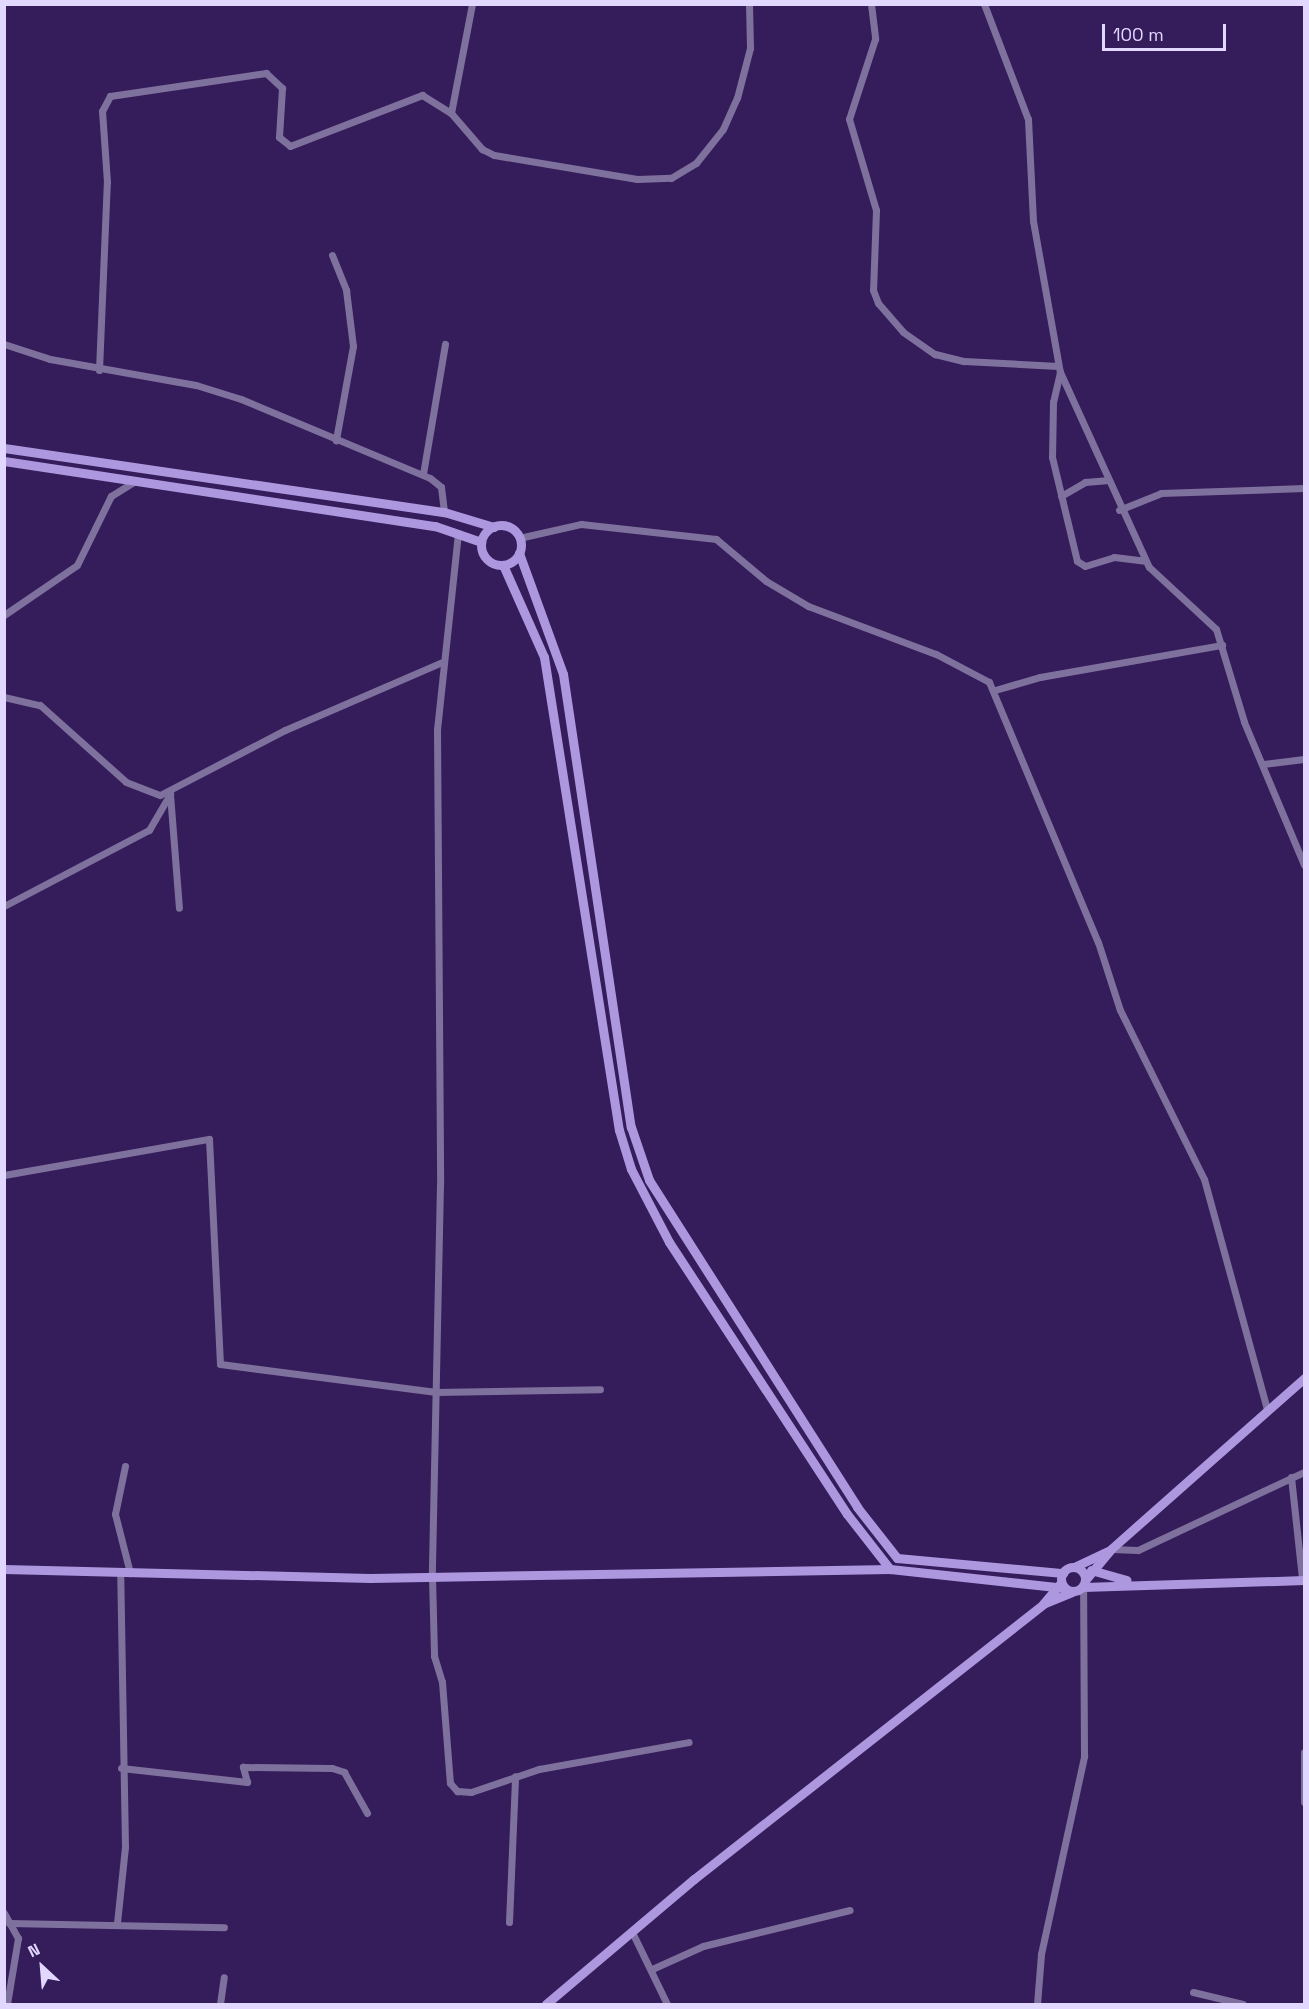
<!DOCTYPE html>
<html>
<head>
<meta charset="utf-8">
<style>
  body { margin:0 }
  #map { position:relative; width:1309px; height:2009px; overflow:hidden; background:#351c5a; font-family:"Space Grotesk",sans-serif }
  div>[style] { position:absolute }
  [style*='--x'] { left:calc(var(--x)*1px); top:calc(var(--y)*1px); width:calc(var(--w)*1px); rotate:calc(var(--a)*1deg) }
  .street>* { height:7px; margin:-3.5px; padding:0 3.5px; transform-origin:3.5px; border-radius:3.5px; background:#7f719d }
  .secondary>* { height:9px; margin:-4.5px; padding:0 4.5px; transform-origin:4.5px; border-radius:4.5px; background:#ad97de }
  .secondary>.ring { margin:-4.5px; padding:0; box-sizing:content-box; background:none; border:9px solid #ad97de; border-radius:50% }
  span { translate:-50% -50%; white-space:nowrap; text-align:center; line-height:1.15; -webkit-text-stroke:6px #351c5a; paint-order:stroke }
  .frame { position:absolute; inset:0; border:6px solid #e2d7fe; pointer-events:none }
  .north { position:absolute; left:12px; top:1937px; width:60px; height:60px; -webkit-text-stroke:4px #351c5a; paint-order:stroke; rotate:334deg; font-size:16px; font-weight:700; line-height:24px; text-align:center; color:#e2d7fe }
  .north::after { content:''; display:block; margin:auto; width:21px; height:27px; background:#e2d7fe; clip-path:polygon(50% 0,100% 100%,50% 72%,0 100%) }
  .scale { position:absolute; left:1102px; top:24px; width:124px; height:27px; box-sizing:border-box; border:3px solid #e2d7fe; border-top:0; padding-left:8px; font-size:18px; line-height:21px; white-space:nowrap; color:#e2d7fe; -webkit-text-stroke:4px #351c5a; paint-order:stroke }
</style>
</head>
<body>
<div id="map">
  <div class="street">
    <div style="--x:871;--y:4;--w:35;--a:83"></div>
    <div style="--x:875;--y:39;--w:84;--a:108"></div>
    <div style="--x:849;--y:119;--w:95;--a:73.5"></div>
    <div style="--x:876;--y:210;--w:80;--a:92.1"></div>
    <div style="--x:873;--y:290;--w:14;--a:69"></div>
    <div style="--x:878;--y:303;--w:38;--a:49"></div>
    <div style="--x:903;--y:332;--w:39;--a:35"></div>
    <div style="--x:935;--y:354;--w:30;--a:14"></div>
    <div style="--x:964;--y:361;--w:94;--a:3"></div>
    <div style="--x:984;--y:4;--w:123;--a:69.1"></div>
    <div style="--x:1028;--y:119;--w:102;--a:87.2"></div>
    <div style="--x:1033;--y:221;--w:153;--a:79.9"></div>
    <div style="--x:1060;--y:372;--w:214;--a:65.5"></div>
    <div style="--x:1149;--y:567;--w:91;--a:42.8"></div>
    <div style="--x:1216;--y:629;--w:97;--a:73.2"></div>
    <div style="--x:1244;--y:722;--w:155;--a:67.2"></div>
    <div style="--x:451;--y:113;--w:111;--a:-79.1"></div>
    <div style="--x:332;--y:255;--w:38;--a:68"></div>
    <div style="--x:346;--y:290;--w:56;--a:82.9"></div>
    <div style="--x:353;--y:346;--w:96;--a:100.3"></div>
    <div style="--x:4;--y:344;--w:48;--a:18.1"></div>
    <div style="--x:50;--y:359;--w:148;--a:10.1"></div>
    <div style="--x:196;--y:385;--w:47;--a:17.3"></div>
    <div style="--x:241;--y:399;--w:205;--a:22.7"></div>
    <div style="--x:430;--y:478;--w:14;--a:39"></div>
    <div style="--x:441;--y:487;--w:25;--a:83"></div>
    <div style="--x:99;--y:370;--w:188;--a:-87.6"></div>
    <div style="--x:107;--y:182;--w:71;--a:-94"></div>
    <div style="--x:102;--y:111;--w:17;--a:-62"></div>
    <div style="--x:110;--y:96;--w:158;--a:-8.4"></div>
    <div style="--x:266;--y:73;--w:22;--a:43"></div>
    <div style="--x:282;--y:88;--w:49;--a:93.5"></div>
    <div style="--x:279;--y:137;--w:14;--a:39"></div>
    <div style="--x:290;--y:146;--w:142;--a:-21.1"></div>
    <div style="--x:422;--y:95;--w:34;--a:32"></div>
    <div style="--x:451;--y:113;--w:48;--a:49.3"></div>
    <div style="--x:482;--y:149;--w:13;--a:27"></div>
    <div style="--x:494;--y:155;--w:145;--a:9.5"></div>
    <div style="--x:637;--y:179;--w:34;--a:-2"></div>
    <div style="--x:671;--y:178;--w:29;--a:-31"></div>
    <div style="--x:696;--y:163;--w:43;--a:-51.5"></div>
    <div style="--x:723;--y:129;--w:34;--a:-66"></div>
    <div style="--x:737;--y:98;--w:52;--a:-75.4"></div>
    <div style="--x:750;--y:48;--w:44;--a:-91.3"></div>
    <div style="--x:1060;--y:372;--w:31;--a:103"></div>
    <div style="--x:1053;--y:402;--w:55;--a:91"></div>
    <div style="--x:1052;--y:457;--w:107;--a:76.5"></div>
    <div style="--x:1077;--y:561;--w:9;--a:32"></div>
    <div style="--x:1085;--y:566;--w:30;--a:-17"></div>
    <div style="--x:1114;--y:557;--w:31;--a:7"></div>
    <div style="--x:423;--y:474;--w:132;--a:-80.4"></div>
    <div style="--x:1061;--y:496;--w:28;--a:-30"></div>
    <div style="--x:1085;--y:482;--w:21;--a:-5"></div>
    <div style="--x:1119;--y:510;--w:45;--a:-22"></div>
    <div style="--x:1161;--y:493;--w:143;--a:-2"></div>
    <div style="--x:458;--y:533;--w:197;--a:96.1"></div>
    <div style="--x:437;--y:729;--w:455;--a:89.6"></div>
    <div style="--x:440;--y:1184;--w:393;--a:91.2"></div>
    <div style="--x:432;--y:1577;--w:79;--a:88.5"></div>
    <div style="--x:434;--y:1656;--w:27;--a:73"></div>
    <div style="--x:442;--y:1682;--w:101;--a:85.5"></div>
    <div style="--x:450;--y:1783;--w:11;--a:49"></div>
    <div style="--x:457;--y:1791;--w:14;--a:4"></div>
    <div style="--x:471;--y:1792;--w:72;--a:-18.7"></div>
    <div style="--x:539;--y:1769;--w:152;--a:-10.2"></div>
    <div style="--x:519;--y:538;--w:64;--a:-12.7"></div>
    <div style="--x:581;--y:524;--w:136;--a:6.3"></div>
    <div style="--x:716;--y:539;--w:65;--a:40"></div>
    <div style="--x:766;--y:581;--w:49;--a:30.8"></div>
    <div style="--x:808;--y:606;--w:137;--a:20.6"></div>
    <div style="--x:936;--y:654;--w:60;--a:27.8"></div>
    <div style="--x:989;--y:682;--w:282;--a:67.3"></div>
    <div style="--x:1098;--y:942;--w:71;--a:72.1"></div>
    <div style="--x:1120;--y:1010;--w:189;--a:63.6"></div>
    <div style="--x:1204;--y:1179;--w:239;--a:74.7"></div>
    <div style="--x:4;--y:615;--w:88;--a:-34.4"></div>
    <div style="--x:77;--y:565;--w:77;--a:-63.8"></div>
    <div style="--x:111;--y:496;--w:28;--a:-32"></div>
    <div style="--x:995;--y:690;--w:47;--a:-16.1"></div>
    <div style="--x:1040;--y:677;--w:185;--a:-10"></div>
    <div style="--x:4;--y:697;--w:37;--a:13"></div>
    <div style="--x:40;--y:705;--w:115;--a:41.8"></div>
    <div style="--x:126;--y:782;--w:36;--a:21"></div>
    <div style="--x:160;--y:795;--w:141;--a:-27.5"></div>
    <div style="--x:285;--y:730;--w:171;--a:-23.4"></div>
    <div style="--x:1263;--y:764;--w:41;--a:-7"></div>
    <div style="--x:4;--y:906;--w:164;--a:-27.7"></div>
    <div style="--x:149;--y:830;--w:42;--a:-59.7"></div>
    <div style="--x:170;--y:794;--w:114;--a:85.5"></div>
    <div style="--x:4;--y:1175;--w:208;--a:-10"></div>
    <div style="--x:209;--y:1139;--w:225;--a:87.2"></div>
    <div style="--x:220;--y:1364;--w:218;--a:7.4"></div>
    <div style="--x:436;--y:1392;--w:164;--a:-1"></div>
    <div style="--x:125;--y:1466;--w:49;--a:101.8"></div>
    <div style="--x:115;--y:1514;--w:61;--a:75.7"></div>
    <div style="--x:1291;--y:1477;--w:103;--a:83.8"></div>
    <div style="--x:1111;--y:1549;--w:27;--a:2"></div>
    <div style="--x:1138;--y:1550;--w:183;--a:-25.2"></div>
    <div style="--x:1304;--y:1752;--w:50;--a:90"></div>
    <div style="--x:121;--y:1768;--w:127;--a:6.3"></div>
    <div style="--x:247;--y:1782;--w:16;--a:-105"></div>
    <div style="--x:243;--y:1767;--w:89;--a:0.6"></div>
    <div style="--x:332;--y:1768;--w:13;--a:18"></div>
    <div style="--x:344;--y:1772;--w:47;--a:60.7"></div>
    <div style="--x:4;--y:1913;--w:29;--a:61"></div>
    <div style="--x:18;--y:1938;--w:67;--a:99.5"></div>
    <div style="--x:509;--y:1922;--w:146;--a:-87.6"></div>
    <div style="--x:9;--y:1923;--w:215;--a:1.1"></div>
    <div style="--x:117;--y:1923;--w:76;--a:-84"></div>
    <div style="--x:125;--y:1847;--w:275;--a:-91"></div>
    <div style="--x:632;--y:1932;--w:80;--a:64.1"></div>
    <div style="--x:652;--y:1969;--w:56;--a:-24.3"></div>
    <div style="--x:703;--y:1946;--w:151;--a:-13.8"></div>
    <div style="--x:1193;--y:1992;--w:51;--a:13.5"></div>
    <div style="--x:220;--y:2004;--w:27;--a:-82"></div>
    <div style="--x:1037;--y:2004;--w:50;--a:-85.4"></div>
    <div style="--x:1041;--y:1954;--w:203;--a:-77.7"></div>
    <div style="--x:1084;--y:1756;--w:169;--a:-90.3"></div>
  </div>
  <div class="secondary">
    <div style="--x:4;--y:448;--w:445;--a:8.3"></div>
    <div style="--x:444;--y:512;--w:52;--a:16.7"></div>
    <div style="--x:4;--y:461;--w:436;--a:8.6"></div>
    <div style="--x:435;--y:526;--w:49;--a:19.2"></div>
    <div class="ring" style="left:481px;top:525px;width:31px;height:31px"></div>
    <div style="--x:519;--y:553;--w:129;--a:70"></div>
    <div style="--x:563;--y:674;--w:458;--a:81.5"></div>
    <div style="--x:631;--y:1127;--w:56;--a:71.2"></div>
    <div style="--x:649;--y:1180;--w:388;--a:57.5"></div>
    <div style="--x:857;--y:1507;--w:65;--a:51.9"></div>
    <div style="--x:897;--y:1558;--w:167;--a:5.2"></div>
    <div style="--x:503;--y:565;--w:101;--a:66"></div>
    <div style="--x:544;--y:657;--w:479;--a:81"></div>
    <div style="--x:619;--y:1130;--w:41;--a:72.9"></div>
    <div style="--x:631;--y:1169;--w:82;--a:62.5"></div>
    <div style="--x:669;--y:1242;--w:325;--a:56.8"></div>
    <div style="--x:847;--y:1514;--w:70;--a:52"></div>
    <div style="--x:890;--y:1569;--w:176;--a:6.2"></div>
    <div class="ring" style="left:1061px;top:1567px;width:15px;height:15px"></div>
    <div style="--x:1074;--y:1567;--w:38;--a:-25"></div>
    <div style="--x:4;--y:1569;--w:366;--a:1.4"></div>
    <div style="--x:370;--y:1578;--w:520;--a:-0.99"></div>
    <div style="--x:1091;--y:1570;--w:37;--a:16"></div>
    <div style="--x:1086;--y:1579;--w:39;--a:-50"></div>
    <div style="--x:1111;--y:1549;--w:258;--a:-41.5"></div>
    <div style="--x:1083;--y:1587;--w:221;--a:-1.8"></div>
    <div style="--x:1045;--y:1603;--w:29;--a:-22"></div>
    <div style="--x:546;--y:2004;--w:194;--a:-40.2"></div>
    <div style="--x:694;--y:1879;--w:444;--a:-38.2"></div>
    <div style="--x:1043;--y:1604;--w:25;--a:-50"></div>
  </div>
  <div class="frame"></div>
  <div class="north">N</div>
  <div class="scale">100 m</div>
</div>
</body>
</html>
